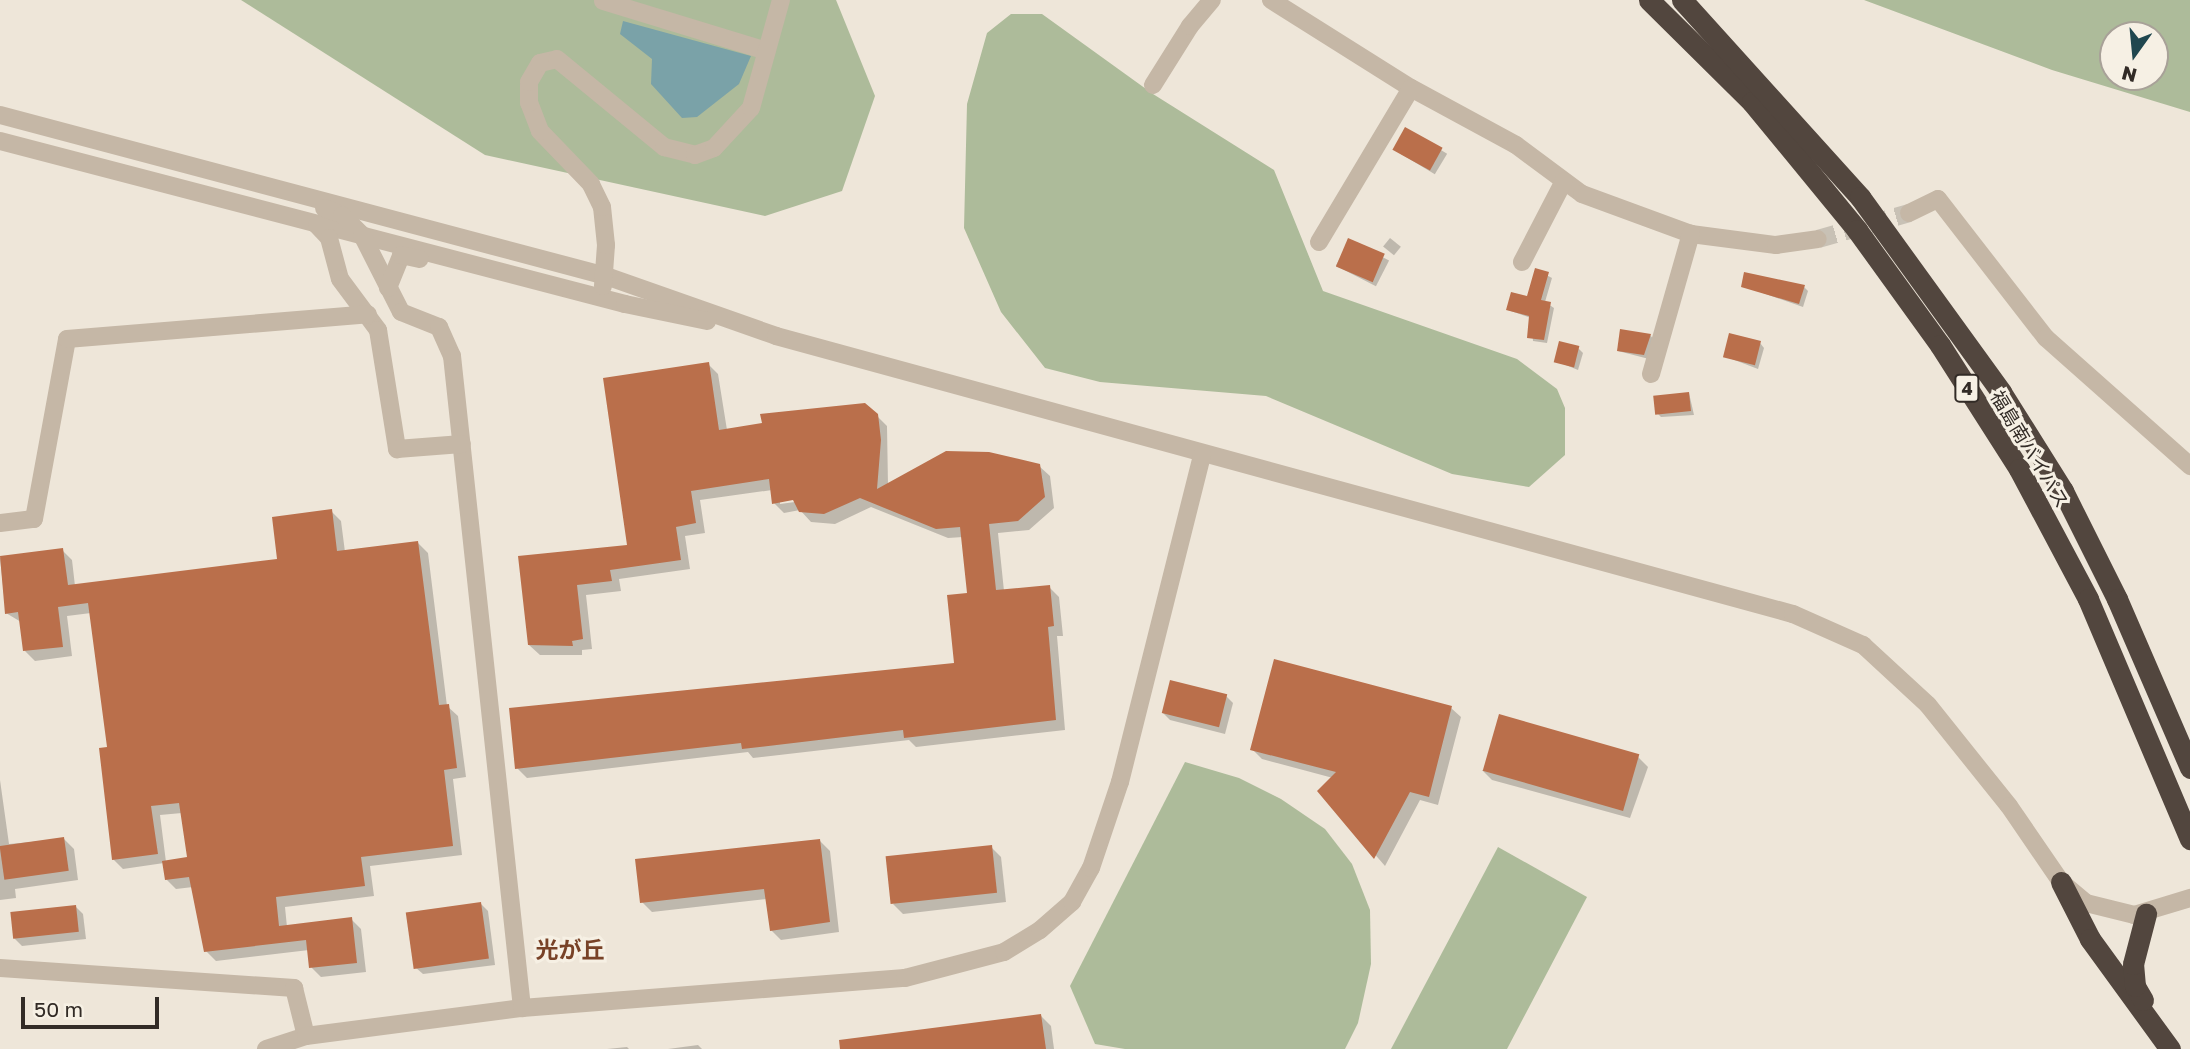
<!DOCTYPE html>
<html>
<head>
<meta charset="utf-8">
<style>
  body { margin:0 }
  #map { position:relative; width:2190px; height:1049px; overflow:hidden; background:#eee6d9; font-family:"Golos Text","Noto Sans JP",sans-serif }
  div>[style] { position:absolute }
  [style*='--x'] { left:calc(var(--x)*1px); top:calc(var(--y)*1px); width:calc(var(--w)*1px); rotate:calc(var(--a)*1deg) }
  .green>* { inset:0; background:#adbb9a }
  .water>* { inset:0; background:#7aa2a8 }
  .shadow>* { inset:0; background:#0003; transform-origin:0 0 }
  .building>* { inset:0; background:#ba6f4b; transform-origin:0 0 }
  .minor-tunnel>* { height:18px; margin-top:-9px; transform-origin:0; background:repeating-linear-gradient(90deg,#c8c1b5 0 18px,transparent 0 27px) }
  .minor>* { height:18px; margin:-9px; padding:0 9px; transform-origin:9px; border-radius:9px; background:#c5b7a6 }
  .highway>* { height:21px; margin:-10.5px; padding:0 10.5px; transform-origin:10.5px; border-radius:10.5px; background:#52463e }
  span { translate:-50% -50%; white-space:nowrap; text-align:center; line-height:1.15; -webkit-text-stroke:6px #f6f0e4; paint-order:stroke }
  .shield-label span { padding:2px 5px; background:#f6f0e4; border:2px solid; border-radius:5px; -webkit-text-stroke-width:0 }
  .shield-label { font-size:18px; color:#322b26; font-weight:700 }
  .street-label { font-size:19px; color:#322b26 }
  .quarter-label { font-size:23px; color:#784227; font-weight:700 }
  .north { position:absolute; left:2099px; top:21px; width:70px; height:70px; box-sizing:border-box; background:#f6f0e4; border:2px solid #a8a198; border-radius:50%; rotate:195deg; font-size:19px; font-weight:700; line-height:28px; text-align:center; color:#322b26 }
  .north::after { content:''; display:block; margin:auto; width:24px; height:32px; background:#20474f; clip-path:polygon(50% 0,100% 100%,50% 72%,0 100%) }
  .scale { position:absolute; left:21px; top:997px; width:138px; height:32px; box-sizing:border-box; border:4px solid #322b26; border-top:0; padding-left:9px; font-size:21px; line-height:24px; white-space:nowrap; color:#322b26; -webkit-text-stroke:5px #f6f0e4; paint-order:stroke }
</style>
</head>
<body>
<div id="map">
  <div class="green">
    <div style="clip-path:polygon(241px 0,836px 0,875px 96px,842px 191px,765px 216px,485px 155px)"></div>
    <div style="clip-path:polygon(evenodd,1864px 0,2190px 0,2190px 112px,2052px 70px,1864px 0,2113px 35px,2155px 35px,2155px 77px,2113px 77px,2113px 35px)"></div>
    <div style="clip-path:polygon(1011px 14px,1042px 14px,1153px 94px,1274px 170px,1323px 291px,1517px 359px,1557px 389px,1565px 408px,1565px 455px,1529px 487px,1452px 474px,1266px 396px,1100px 382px,1045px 368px,1001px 312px,964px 228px,967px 104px,987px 33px)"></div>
    <div style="clip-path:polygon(1185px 762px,1239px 778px,1281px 799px,1325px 829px,1352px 864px,1370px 910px,1371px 964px,1358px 1023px,1345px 1049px,1125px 1049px,1095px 1044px,1070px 986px)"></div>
    <div style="clip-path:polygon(1498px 847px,1587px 897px,1507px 1049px,1391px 1049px)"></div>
  </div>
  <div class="water">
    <div style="clip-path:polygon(623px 21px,751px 56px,739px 84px,697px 117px,682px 118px,651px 84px,652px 59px,620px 34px)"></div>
  </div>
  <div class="shadow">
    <div style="left:1406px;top:129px;width:48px;height:24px;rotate:31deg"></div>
    <div style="left:1390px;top:238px;width:14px;height:11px;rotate:39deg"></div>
    <div style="left:1349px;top:240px;width:45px;height:29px;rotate:27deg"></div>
    <div style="clip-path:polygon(1537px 270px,1552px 278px,1545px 302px,1554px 308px,1547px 343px,1533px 341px,1531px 318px,1508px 310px,1529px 298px)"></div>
    <div style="clip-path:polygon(1743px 286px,1804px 287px,1808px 291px,1803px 307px)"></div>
    <div style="clip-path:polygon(1650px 335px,1654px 340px,1649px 359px,1618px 351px)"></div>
    <div style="clip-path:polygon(1760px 343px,1764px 348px,1758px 369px,1724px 356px)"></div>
    <div style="clip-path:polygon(1578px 348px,1583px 353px,1578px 370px,1556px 361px)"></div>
    <div style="clip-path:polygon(evenodd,708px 364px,718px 374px,727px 430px,877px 416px,887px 426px,888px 485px,1039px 466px,1050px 476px,1054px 508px,1029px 530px,998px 533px,1004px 591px,1049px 587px,1059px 597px,1063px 636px,1057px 636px,1065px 730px,916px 747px,909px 740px,753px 758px,748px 752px,527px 778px,517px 768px,956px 665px,969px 595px,963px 537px,948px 538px,871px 507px,835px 524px,811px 522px,800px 510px,784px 513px,774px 503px,772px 490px,700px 500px,705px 533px,685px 536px,690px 569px,619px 579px,621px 591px,586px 595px,592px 649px,582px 650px,582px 655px,540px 655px,529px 645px,520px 558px,629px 546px,708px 364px,801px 497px,802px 501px,780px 504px,780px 501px,801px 497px)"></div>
    <div style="clip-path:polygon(1689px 393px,1694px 415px,1661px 417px,1656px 412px)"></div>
    <div style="clip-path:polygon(evenodd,331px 511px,341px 521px,345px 552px,418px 543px,428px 553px,447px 706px,458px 716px,466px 777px,453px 779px,462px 855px,370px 866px,374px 896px,285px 907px,287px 927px,351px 919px,361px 929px,366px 972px,321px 977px,311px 967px,309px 950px,216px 961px,206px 951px,193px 887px,176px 889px,166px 879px,164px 863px,123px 869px,113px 859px,108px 748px,91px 613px,67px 616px,72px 656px,35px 661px,25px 651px,21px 622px,6px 613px,0 558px,62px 550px,72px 560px,75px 586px,279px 561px,331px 511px,182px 813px,189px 859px,166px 862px,160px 815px,182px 813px)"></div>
    <div style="clip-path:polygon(1226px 696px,1233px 703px,1225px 734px,1170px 720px,1163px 713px)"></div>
    <div style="clip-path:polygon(1451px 708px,1461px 717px,1438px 805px,1420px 800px,1385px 866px,1320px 791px,1333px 778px,1262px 759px,1252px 749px)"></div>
    <div style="clip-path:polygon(1638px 757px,1648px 767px,1630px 818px,1492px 780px,1482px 770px)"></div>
    <div style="clip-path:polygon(0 780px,9px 844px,64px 839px,74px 849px,78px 880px,15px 889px,16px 898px,0 900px)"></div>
    <div style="clip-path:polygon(820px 841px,830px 851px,839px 932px,781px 940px,771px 930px,767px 899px,652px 912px,642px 902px)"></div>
    <div style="clip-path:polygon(991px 847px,1001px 857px,1006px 902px,903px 914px,893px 904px)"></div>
    <div style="clip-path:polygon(481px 904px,488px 911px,495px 965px,423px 974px,415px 967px)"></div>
    <div style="clip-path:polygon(75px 906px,83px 914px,86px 939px,22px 946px,14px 938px)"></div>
    <div style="clip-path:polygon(1041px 1016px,1051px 1026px,1054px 1049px,847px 1049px)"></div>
    <div style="clip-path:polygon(698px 1045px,702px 1049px,668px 1049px)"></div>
    <div style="clip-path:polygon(627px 1047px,629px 1049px,607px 1049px)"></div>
  </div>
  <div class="building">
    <div style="left:1405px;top:127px;width:43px;height:26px;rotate:29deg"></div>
    <div style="left:1348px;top:238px;width:40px;height:31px;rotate:23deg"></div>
    <div style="clip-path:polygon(1535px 268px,1549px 272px,1541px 300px,1551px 302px,1544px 340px,1527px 338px,1529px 316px,1506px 310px,1511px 292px,1527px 296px)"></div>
    <div style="clip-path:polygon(1744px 272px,1805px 285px,1799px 304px,1741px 287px)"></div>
    <div style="clip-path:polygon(1620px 329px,1651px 334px,1644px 355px,1617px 351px)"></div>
    <div style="left:1729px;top:333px;width:33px;height:25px;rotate:14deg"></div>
    <div style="left:1559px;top:341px;width:21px;height:22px;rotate:14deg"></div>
    <div style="clip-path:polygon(709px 362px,719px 430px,762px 423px,760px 414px,865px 403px,878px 414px,881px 440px,877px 489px,946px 451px,989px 452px,1040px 464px,1045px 497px,1018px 521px,989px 524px,996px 590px,1050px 585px,1054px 626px,1048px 627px,1056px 720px,904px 738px,903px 730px,742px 749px,741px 743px,515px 769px,509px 708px,954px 663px,947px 595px,967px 593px,960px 527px,936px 529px,860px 498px,824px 514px,799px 512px,793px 500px,772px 504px,769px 479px,691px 491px,696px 523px,676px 527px,681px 560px,610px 570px,612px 581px,577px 585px,583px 639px,572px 641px,573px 646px,528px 645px,518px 556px,627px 545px,603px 378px)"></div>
    <div style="left:1689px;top:392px;width:19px;height:36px;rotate:84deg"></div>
    <div style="clip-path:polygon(332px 509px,337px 551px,418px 541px,439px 705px,449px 704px,457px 768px,444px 770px,453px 846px,361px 857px,365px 886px,276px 897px,279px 926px,352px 917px,357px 963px,309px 968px,306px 940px,204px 952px,189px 877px,165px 880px,162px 861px,187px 857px,179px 803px,151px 806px,158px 854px,112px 860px,99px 748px,107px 747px,88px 603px,58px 607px,63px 647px,23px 651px,18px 612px,5px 614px,0 556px,63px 548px,68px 585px,277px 559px,272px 517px)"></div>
    <div style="clip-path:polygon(1274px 659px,1452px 706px,1429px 797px,1410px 792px,1374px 859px,1317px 791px,1336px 772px,1250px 750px)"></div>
    <div style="left:1170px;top:680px;width:59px;height:34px;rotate:14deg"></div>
    <div style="left:1499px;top:714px;width:146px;height:59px;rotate:16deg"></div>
    <div style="left:64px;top:837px;width:34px;height:65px;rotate:82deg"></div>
    <div style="clip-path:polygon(820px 839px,830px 922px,770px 931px,764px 889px,640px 903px,635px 859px)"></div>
    <div style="left:992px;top:845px;width:48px;height:107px;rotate:84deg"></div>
    <div style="left:481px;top:902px;width:57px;height:76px;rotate:82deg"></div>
    <div style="left:76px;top:905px;width:27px;height:66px;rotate:84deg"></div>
    <div style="clip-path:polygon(1041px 1014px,1046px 1049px,840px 1049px,839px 1040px)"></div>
  </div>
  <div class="minor-tunnel">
    <div style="--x:1818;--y:239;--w:95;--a:-15.9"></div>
  </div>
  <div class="minor">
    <div style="--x:1271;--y:0;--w:165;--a:32.2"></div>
    <div style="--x:1411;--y:88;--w:119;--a:28.5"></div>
    <div style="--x:1516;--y:145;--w:82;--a:36.6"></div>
    <div style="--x:1582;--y:194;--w:116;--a:20.2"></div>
    <div style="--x:1691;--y:234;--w:86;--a:7.4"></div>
    <div style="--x:1776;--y:245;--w:42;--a:-8.1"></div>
    <div style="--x:603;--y:1;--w:171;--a:17"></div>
    <div style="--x:1153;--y:85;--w:70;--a:-57.9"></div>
    <div style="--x:1190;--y:26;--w:34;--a:-50"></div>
    <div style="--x:0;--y:115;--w:627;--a:14.88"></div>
    <div style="--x:606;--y:276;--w:180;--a:19.4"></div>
    <div style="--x:776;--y:336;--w:1054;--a:15.29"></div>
    <div style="--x:1793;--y:614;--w:77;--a:23.9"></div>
    <div style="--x:1863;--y:645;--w:88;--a:42.7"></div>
    <div style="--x:1928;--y:705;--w:129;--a:51.3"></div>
    <div style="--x:2009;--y:806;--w:92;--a:55.6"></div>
    <div style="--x:2061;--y:882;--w:33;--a:40"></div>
    <div style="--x:2086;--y:903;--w:49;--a:14"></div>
    <div style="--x:2134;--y:915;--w:59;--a:-16.9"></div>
    <div style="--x:0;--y:141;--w:646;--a:14.62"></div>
    <div style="--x:625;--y:304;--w:84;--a:11.7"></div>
    <div style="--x:324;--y:208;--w:19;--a:21"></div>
    <div style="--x:342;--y:215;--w:28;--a:45"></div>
    <div style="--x:362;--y:235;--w:86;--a:63.1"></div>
    <div style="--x:401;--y:312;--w:41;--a:21.5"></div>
    <div style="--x:439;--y:327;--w:32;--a:66"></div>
    <div style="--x:452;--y:356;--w:656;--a:83.87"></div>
    <div style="--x:1909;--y:213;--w:32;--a:-26"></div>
    <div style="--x:1938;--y:199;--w:176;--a:52.2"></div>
    <div style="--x:2046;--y:338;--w:193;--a:41.6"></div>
    <div style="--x:317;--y:225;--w:18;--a:47"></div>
    <div style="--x:329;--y:238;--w:42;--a:75"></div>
    <div style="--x:340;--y:279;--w:64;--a:53.3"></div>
    <div style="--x:378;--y:330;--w:121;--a:80.9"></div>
    <div style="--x:397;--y:449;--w:65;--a:-4.4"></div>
    <div style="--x:1319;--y:242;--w:179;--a:-59.1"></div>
    <div style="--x:1522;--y:262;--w:91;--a:-62.6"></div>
    <div style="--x:603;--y:286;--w:41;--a:-85.8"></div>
    <div style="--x:606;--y:245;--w:38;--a:-96"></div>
    <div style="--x:602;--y:207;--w:25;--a:-116"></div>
    <div style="--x:591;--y:184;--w:74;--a:-133.9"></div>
    <div style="--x:540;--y:131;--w:30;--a:-111"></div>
    <div style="--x:529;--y:103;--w:21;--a:-90"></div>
    <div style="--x:529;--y:82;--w:22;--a:-60"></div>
    <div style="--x:540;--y:63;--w:17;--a:-13"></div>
    <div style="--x:557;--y:59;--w:139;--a:39.4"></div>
    <div style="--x:664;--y:147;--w:32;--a:14"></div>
    <div style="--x:695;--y:155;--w:20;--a:-20"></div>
    <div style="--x:714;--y:148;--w:54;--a:-47.2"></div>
    <div style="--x:751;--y:108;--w:112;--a:-74.5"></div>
    <div style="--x:388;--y:288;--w:35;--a:-68"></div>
    <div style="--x:401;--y:255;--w:19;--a:12"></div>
    <div style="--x:1651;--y:374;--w:146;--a:-74.1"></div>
    <div style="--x:0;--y:523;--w:34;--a:-7"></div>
    <div style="--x:34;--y:519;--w:183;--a:-79.6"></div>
    <div style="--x:67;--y:339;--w:302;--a:-4.7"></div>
    <div style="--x:0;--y:968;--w:295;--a:3.9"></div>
    <div style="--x:294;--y:988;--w:49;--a:76"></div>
    <div style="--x:266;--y:1049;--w:42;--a:-18"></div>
    <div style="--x:306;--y:1036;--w:218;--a:-7.4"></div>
    <div style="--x:522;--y:1008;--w:384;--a:-4.5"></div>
    <div style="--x:905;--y:978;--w:102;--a:-14.7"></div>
    <div style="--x:1004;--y:952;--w:42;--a:-31.4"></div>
    <div style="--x:1040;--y:930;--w:43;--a:-41.2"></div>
    <div style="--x:1072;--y:902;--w:39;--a:-61"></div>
    <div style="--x:1091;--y:868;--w:91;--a:-71.4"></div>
    <div style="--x:1120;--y:782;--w:337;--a:-75.9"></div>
  </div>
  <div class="highway">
    <div style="--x:1649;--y:0;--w:145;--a:44.7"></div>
    <div style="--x:1752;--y:102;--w:166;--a:50.6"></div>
    <div style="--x:1857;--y:230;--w:142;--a:54.2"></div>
    <div style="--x:1940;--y:345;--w:147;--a:57.5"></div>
    <div style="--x:2019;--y:469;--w:147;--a:62"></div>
    <div style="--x:2088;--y:599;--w:261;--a:67"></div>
    <div style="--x:1682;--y:0;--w:266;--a:47.9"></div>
    <div style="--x:1860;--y:197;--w:241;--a:54.1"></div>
    <div style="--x:2001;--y:392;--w:117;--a:57.9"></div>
    <div style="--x:2063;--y:491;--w:121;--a:63.4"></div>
    <div style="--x:2117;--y:599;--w:184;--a:66.6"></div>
    <div style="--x:2061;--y:882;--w:64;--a:63"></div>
    <div style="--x:2090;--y:939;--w:136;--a:54"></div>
    <div style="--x:2143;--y:1000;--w:16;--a:-120"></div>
    <div style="--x:2135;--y:986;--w:22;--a:-95"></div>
    <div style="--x:2133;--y:964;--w:52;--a:-75.4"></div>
  </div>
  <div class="shield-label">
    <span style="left:1967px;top:388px">4</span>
  </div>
  <div class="street-label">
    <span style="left:2030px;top:449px;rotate:59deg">福島南バイパス</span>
  </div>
  <div class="quarter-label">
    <span style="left:570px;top:949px">光が丘</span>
  </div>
  <div class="north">N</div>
  <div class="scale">50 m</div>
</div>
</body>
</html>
